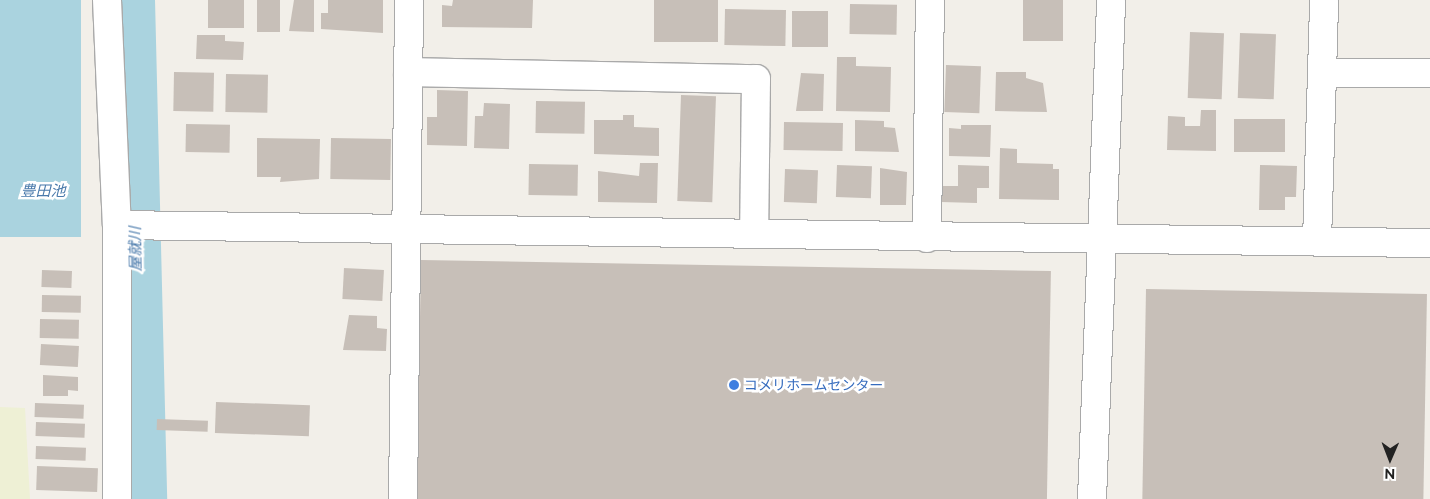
<!DOCTYPE html>
<html>
<head>
<meta charset="utf-8">
<style>
  body { margin:0 }
  #map { position:relative; width:1430px; height:499px; overflow:hidden; background:#f2efe9; font-family:Raleway,"Noto Sans JP",sans-serif }
  div>[style] { position:absolute }
  [style*='--x'] { left:calc(var(--x)*1px); top:calc(var(--y)*1px); width:calc(var(--w)*1px); rotate:calc(var(--a)*1deg) }
  .farmland>* { inset:0; background:#eef0d5 }
  .water>* { inset:0; background:#aad3df; transform-origin:0 0 }
  .river>* { height:50px; margin:-25px; padding:0 25px; transform-origin:25px; border-radius:25px; background:#aad3df }
  .building>* { inset:0; background:#c7bfb8; transform-origin:0 0 }
  .roads { filter:drop-shadow(1px 0 #a9a9a9) drop-shadow(-1px 0 #a9a9a9) drop-shadow(0 1px #a9a9a9) drop-shadow(0 -1px #a9a9a9) }
  .minor>* { height:28px; margin:-14px; padding:0 14px; transform-origin:14px; border-radius:14px; background:#fff }
  .dots>* { width:14px; height:14px; translate:-50% -50%; box-sizing:border-box; border:2px solid #fff; border-radius:50% }
  span { translate:-50% -50%; white-space:nowrap; text-align:center; line-height:1.15; -webkit-text-stroke:5px #fff; paint-order:stroke }
  .shop-label { font-size:14px; color:#366cbe }
  .left { translate:0 -50%; text-align:left }
  .water-label { font-size:15px; color:#4a7aab; font-style:italic }
  .north { position:absolute; left:1365px; top:434px; width:50px; height:50px; -webkit-text-stroke:4px #fff; paint-order:stroke; rotate:181deg; font-size:14px; font-weight:700; line-height:20px; text-align:center; color:#222 }
  .north::after { content:''; display:block; margin:auto; width:18px; height:22px; background:#222; clip-path:polygon(50% 0,100% 100%,50% 72%,0 100%) }
</style>
</head>
<body>
<div id="map">
  <div class="farmland">
    <div style="clip-path:polygon(0 407px,25px 408px,30px 499px,0 499px)"></div>
  </div>
  <div class="water">
    <div style="left:0;top:0;width:81px;height:237px"></div>
  </div>
  <div class="river">
    <div style="--x:130;--y:0;--w:499;--a:88.6"></div>
  </div>
  <div class="building">
    <div style="left:208px;top:0;width:36px;height:28px"></div>
    <div style="left:257px;top:0;width:23px;height:32px"></div>
    <div style="clip-path:polygon(294px 0,314px 0,314px 32px,289px 31px)"></div>
    <div style="clip-path:polygon(328px 0,383px 0,383px 33px,321px 29px,321px 13px,328px 13px)"></div>
    <div style="clip-path:polygon(453px 0,533px 0,532px 28px,442px 27px,442px 5px,452px 6px)"></div>
    <div style="left:654px;top:0;width:64px;height:42px"></div>
    <div style="left:1023px;top:0;width:40px;height:41px"></div>
    <div style="left:850px;top:4px;width:47px;height:30px;rotate:1deg"></div>
    <div style="left:725px;top:9px;width:61px;height:36px;rotate:1deg"></div>
    <div style="left:792px;top:11px;width:36px;height:36px"></div>
    <div style="left:1190px;top:32px;width:34px;height:66px;rotate:2deg"></div>
    <div style="left:1240px;top:33px;width:36px;height:65px;rotate:2deg"></div>
    <div style="clip-path:polygon(197px 35px,225px 35px,225px 41px,244px 42px,243px 60px,196px 59px)"></div>
    <div style="clip-path:polygon(837px 57px,856px 57px,856px 66px,891px 67px,890px 112px,836px 111px)"></div>
    <div style="left:946px;top:65px;width:35px;height:47px;rotate:2deg"></div>
    <div style="left:174px;top:72px;width:40px;height:39px;rotate:1deg"></div>
    <div style="clip-path:polygon(996px 72px,1026px 72px,1026px 78px,1043px 83px,1047px 112px,995px 111px)"></div>
    <div style="clip-path:polygon(801px 73px,824px 74px,823px 111px,796px 111px)"></div>
    <div style="left:226px;top:74px;width:42px;height:38px;rotate:1deg"></div>
    <div style="clip-path:polygon(437px 90px,468px 91px,467px 146px,427px 145px,427px 117px,437px 117px)"></div>
    <div style="left:681px;top:95px;width:35px;height:106px;rotate:2deg"></div>
    <div style="left:536px;top:101px;width:49px;height:32px;rotate:1deg"></div>
    <div style="clip-path:polygon(484px 103px,510px 104px,509px 149px,474px 148px,475px 116px,483px 116px)"></div>
    <div style="clip-path:polygon(1201px 110px,1216px 110px,1216px 151px,1167px 150px,1168px 116px,1185px 117px,1185px 126px,1200px 126px)"></div>
    <div style="clip-path:polygon(623px 115px,634px 115px,634px 127px,659px 128px,659px 156px,594px 154px,594px 120px,623px 120px)"></div>
    <div style="left:1234px;top:119px;width:51px;height:33px"></div>
    <div style="clip-path:polygon(855px 120px,884px 121px,884px 127px,895px 128px,899px 152px,855px 151px)"></div>
    <div style="left:784px;top:122px;width:59px;height:28px;rotate:1deg"></div>
    <div style="left:186px;top:124px;width:44px;height:28px;rotate:1deg"></div>
    <div style="clip-path:polygon(961px 125px,991px 125px,990px 157px,949px 156px,949px 128px,961px 129px)"></div>
    <div style="clip-path:polygon(257px 138px,320px 139px,319px 179px,280px 182px,281px 177px,257px 177px)"></div>
    <div style="left:331px;top:138px;width:60px;height:41px;rotate:1deg"></div>
    <div style="clip-path:polygon(1000px 148px,1017px 149px,1017px 163px,1053px 164px,1053px 169px,1059px 169px,1059px 200px,999px 199px)"></div>
    <div style="clip-path:polygon(640px 163px,658px 163px,657px 203px,598px 202px,598px 171px,639px 176px)"></div>
    <div style="left:529px;top:164px;width:49px;height:31px;rotate:1deg"></div>
    <div style="left:837px;top:165px;width:35px;height:32px;rotate:2deg"></div>
    <div style="clip-path:polygon(958px 165px,989px 166px,989px 188px,977px 188px,977px 203px,941px 202px,941px 186px,958px 186px)"></div>
    <div style="clip-path:polygon(1260px 165px,1297px 166px,1296px 197px,1285px 197px,1285px 210px,1259px 210px)"></div>
    <div style="clip-path:polygon(880px 168px,907px 172px,906px 205px,880px 205px)"></div>
    <div style="left:785px;top:169px;width:33px;height:33px;rotate:2deg"></div>
    <div style="left:421px;top:260px;width:630px;height:239px;rotate:1deg"></div>
    <div style="left:344px;top:268px;width:40px;height:31px;rotate:3deg"></div>
    <div style="left:42px;top:270px;width:30px;height:17px;rotate:2deg"></div>
    <div style="left:1146px;top:289px;width:281px;height:210px;rotate:1deg"></div>
    <div style="left:42px;top:295px;width:39px;height:17px;rotate:1deg"></div>
    <div style="clip-path:polygon(349px 315px,377px 316px,377px 328px,387px 329px,386px 351px,343px 350px)"></div>
    <div style="left:40px;top:319px;width:39px;height:19px;rotate:1deg"></div>
    <div style="left:41px;top:344px;width:38px;height:21px;rotate:3deg"></div>
    <div style="clip-path:polygon(43px 375px,78px 377px,78px 391px,68px 390px,68px 396px,43px 396px)"></div>
    <div style="left:216px;top:402px;width:94px;height:31px;rotate:2deg"></div>
    <div style="left:35px;top:403px;width:49px;height:14px;rotate:2deg"></div>
    <div style="left:157px;top:419px;width:51px;height:11px;rotate:2deg"></div>
    <div style="left:36px;top:422px;width:49px;height:14px;rotate:2deg"></div>
    <div style="left:36px;top:446px;width:50px;height:13px;rotate:2deg"></div>
    <div style="left:37px;top:466px;width:61px;height:24px;rotate:2deg"></div>
  </div>
  <div class="roads">
    <div class="minor">
      <div style="--x:107;--y:0;--w:225;--a:87.5"></div>
      <div style="--x:117;--y:225;--w:274;--a:90"></div>
      <div style="--x:408;--y:72;--w:348;--a:1.2"></div>
      <div style="--x:756;--y:79;--w:154;--a:90.7"></div>
      <div style="--x:1323;--y:73;--w:107;--a:0"></div>
      <div style="--x:117;--y:225;--w:1313;--a:0.79"></div>
      <div style="--x:927;--y:238;--w:238;--a:-89.3"></div>
      <div style="--x:1317;--y:241;--w:241;--a:-88.3"></div>
      <div style="--x:403;--y:499;--w:499;--a:-89.3"></div>
      <div style="--x:1092;--y:499;--w:499;--a:-87.8"></div>
    </div>
  </div>
  <div class="dots">
    <div style="left:734px;top:385px;background:#3f7fe0"></div>
  </div>
  <div class="shop-label">
    <span class="left" style="left:744px;top:385px">コメリホームセンター</span>
  </div>
  <div class="water-label">
    <span style="left:43px;top:192px">豊田池</span>
    <span style="left:136px;top:249px;rotate:-91deg">屋就川</span>
  </div>
  <div class="north">N</div>
</div>
</body>
</html>
